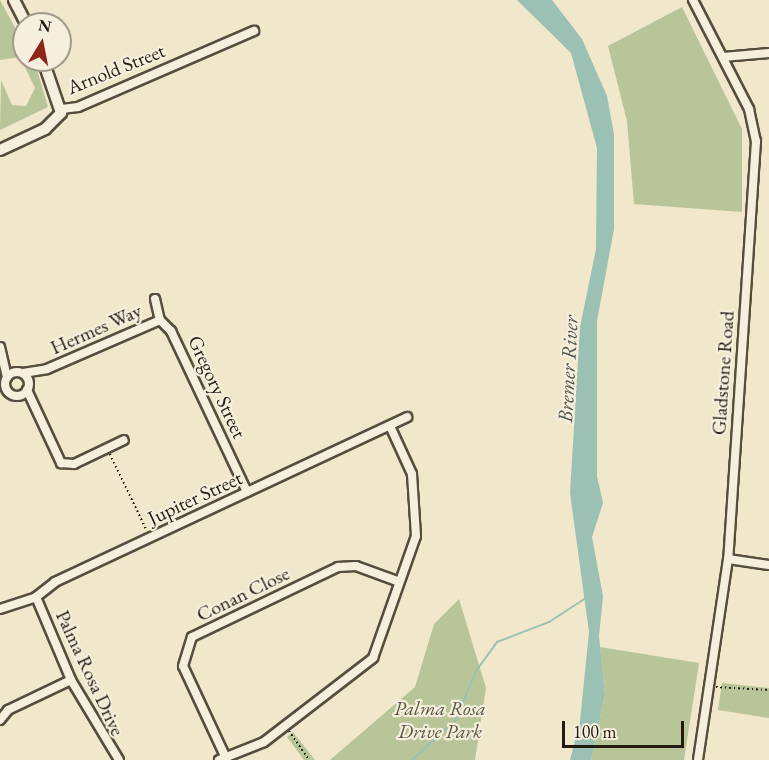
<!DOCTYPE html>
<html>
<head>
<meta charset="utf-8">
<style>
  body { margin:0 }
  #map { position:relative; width:769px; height:760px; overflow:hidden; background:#f1e7ca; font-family:"EB Garamond",serif }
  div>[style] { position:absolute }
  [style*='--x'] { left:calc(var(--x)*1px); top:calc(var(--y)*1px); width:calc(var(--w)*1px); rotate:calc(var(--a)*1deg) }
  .green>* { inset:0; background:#b8c598 }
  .water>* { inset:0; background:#9bc0b4 }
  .stream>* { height:2px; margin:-1px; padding:0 1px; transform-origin:1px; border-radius:1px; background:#9bc0b4 }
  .path>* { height:1.5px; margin-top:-0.75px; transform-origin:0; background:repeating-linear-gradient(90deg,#231a11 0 1.5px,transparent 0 4.5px) }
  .roads { filter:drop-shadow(2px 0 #564d3f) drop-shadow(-2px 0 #564d3f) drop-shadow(0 2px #564d3f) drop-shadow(0 -2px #564d3f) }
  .street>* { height:8px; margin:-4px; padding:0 4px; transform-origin:4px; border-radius:4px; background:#f6efdd }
  .street>.ring { margin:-4px; padding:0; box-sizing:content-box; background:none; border:8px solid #f6efdd; border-radius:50% }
  .secondary>* { height:10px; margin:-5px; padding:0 5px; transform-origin:5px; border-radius:5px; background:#f6efdd }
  span { translate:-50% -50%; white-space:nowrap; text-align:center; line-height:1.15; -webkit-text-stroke:4.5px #f6efdd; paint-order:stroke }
  .street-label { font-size:20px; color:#231a11 }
  .park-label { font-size:20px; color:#575640; font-style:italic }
  .water-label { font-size:21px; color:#4d544a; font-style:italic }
  .north { position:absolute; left:12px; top:12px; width:60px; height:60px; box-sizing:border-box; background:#f6efdd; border:2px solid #a29a8b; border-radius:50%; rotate:10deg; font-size:16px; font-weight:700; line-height:24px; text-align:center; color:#231a11 }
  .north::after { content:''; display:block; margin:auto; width:21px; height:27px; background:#8f2418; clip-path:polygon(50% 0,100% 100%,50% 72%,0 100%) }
  .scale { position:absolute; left:562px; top:721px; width:122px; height:27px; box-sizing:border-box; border:3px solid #231a11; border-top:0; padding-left:8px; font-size:18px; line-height:21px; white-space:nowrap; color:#231a11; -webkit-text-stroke:4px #f6efdd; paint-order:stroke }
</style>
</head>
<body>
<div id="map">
  <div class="green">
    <div style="clip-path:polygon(0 0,24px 44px,24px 60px,32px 60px,38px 73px,48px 107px,0 130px,1px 80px,12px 105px,26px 106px,35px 88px,20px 57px,0 60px)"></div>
    <div style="clip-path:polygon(682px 7px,742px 129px,742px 212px,634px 204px,627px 121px,608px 46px)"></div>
    <div style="clip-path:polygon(459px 599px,486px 688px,475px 760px,330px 760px,415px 687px,434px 624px)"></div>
    <div style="clip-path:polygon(600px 647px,699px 663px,684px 760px,591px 760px,605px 695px)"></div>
    <div style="clip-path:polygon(722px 683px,769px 688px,769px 718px,718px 710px)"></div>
    <div style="clip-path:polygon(293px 732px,315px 760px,304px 760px,287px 737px)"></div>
  </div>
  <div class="water">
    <div style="clip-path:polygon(517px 0,552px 0,582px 39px,607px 96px,614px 134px,614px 229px,597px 321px,597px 476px,603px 503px,592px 537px,603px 596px,599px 636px,605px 695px,591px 760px,570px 760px,580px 721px,589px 632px,570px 493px,580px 327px,596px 249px,597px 148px,571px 53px)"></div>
  </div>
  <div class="stream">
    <div style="--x:412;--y:760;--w:58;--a:-42.2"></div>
    <div style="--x:455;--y:721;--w:54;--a:-67.2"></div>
    <div style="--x:476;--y:671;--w:36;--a:-54"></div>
    <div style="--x:497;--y:642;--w:56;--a:-21"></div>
    <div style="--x:549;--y:622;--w:44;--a:-33"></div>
  </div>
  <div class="path">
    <div style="--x:110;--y:454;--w:85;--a:64.3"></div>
    <div style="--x:716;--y:687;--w:53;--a:3.2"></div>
    <div style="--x:289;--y:731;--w:35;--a:55"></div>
  </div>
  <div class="roads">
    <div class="street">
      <div style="--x:693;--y:0;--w:123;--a:62.8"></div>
      <div style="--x:749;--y:109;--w:33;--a:78"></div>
      <div style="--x:756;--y:141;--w:419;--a:93.8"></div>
      <div style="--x:728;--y:559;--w:203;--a:98.5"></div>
      <div style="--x:723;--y:57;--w:46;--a:-5"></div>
      <div style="--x:62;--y:109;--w:16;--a:-7"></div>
      <div style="--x:78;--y:107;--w:192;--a:-23.4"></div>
      <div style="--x:155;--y:299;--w:22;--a:77"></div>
      <div style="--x:160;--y:320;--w:16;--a:45"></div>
      <div style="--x:171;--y:331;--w:178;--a:64.7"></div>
      <div style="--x:0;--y:347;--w:31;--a:77"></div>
      <div class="ring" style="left:5px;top:372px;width:16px;height:16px"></div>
      <div style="--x:23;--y:373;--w:24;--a:-9"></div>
      <div style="--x:47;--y:369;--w:123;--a:-23.4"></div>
      <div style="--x:27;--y:390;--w:81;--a:65"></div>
      <div style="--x:61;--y:463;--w:13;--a:4"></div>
      <div style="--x:74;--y:464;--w:55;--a:-25.6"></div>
      <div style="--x:728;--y:559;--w:41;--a:8.3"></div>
      <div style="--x:36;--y:597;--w:90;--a:67.1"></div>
      <div style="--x:71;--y:680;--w:93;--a:59"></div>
      <div style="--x:0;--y:609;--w:38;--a:-18"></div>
      <div style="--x:36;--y:597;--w:24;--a:-38"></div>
      <div style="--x:55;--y:582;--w:389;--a:-25.1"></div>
      <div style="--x:0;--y:720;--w:13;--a:-51"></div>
      <div style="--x:8;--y:710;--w:70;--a:-25.5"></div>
      <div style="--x:225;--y:756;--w:99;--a:-115"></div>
      <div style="--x:183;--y:666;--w:30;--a:-73"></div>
      <div style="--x:192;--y:637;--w:162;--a:-25.6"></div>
      <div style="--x:338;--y:567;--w:18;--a:-3"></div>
      <div style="--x:356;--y:566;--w:44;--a:20.1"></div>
      <div style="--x:219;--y:760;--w:48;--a:-21.8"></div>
      <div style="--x:264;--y:742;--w:138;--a:-37.6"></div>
      <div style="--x:373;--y:658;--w:129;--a:-70.6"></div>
      <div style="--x:416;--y:536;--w:62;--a:-93.7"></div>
      <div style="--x:412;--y:474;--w:53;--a:-114.6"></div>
    </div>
    <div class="secondary">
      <div style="--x:14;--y:0;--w:27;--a:63"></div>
      <div style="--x:0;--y:150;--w:50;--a:-25"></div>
      <div style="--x:45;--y:129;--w:23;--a:-45"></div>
      <div style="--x:61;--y:113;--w:56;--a:-108.8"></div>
    </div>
  </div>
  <div class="street-label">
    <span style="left:116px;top:69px;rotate:-22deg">Arnold Street</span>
    <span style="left:96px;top:329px;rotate:-24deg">Hermes Way</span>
    <span style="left:723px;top:373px;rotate:-86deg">Gladstone Road</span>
    <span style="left:217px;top:387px;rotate:65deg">Gregory Street</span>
    <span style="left:195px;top:498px;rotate:-25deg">Jupiter Street</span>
    <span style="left:243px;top:594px;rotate:-26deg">Conan Close</span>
    <span style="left:90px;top:673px;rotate:65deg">Palma Rosa Drive</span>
  </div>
  <div class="park-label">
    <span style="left:440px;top:720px">Palma Rosa<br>Drive Park</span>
  </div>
  <div class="water-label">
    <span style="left:568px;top:369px;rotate:-87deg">Bremer River</span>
  </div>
  <div class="north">N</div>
  <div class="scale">100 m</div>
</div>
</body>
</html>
